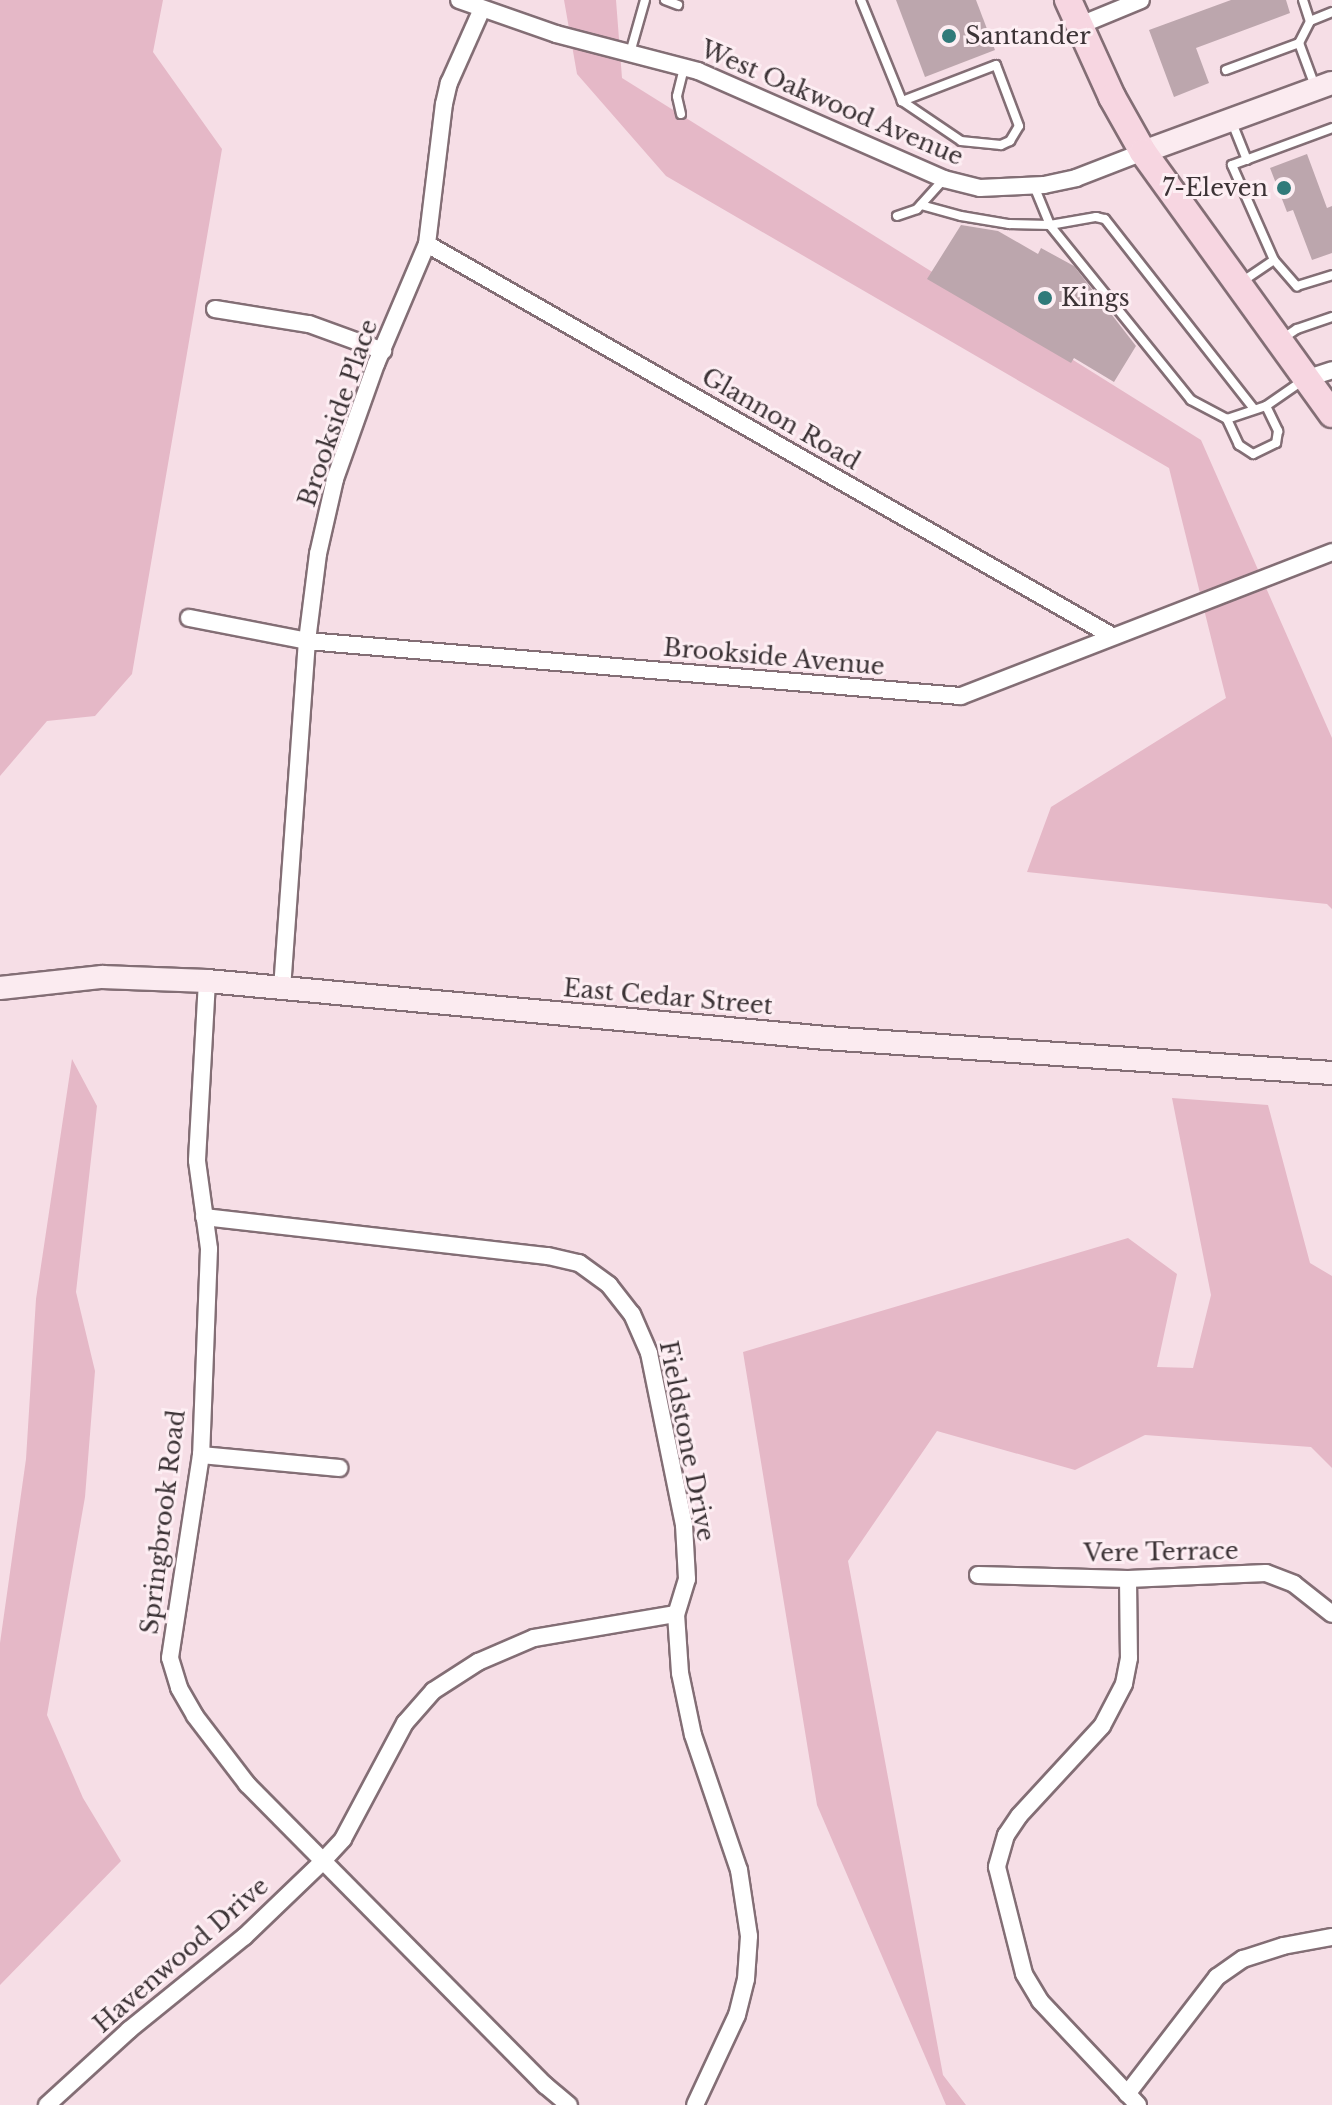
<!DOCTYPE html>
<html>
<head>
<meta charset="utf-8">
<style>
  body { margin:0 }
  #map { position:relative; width:1332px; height:2105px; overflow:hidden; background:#f6dee6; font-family:"Libre Baskerville",serif }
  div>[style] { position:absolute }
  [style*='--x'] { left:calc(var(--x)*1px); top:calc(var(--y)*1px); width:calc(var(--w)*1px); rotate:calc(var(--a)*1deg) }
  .green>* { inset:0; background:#e5b8c7 }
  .building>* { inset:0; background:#bca6ad }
  .roads { filter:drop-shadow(2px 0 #836e75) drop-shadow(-2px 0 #836e75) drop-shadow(0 2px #836e75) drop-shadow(0 -2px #836e75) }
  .lane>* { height:8px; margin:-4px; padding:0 4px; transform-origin:4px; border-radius:4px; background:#fff }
  .street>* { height:16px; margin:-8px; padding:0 8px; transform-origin:8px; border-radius:8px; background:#fff }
  .secondary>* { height:22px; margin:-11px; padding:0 11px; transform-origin:11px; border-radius:11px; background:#fbebf0 }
  .primary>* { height:26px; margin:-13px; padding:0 13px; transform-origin:13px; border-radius:13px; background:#f7d6e1 }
  .dots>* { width:22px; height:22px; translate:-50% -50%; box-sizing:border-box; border:4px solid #fdeef3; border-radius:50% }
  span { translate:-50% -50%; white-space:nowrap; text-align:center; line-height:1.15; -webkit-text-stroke:6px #fdeef3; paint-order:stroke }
  .poi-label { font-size:24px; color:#3c3336 }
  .left { translate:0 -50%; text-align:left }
  .right { translate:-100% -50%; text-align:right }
  .street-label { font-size:24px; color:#3c3336 }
</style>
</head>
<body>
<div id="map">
  <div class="green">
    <div style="clip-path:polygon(0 0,163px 0,153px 52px,222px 149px,132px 674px,95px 716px,47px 721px,0 776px)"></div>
    <div style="clip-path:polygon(564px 0,616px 0,622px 78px,1201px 440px,1332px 738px,1332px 909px,1327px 904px,1027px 872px,1051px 807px,1226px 698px,1169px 468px,666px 176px,577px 74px)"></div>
    <div style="clip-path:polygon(72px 1059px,97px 1106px,76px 1292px,95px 1371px,85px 1497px,47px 1715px,83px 1798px,121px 1861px,0 1985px,0 1643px,26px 1459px,36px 1299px)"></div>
    <div style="clip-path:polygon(1172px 1098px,1268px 1105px,1310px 1263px,1332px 1276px,1332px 1468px,1311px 1447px,1145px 1435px,1075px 1470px,937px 1431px,848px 1561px,943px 2075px,966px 2105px,946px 2105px,817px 1805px,743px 1352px,1128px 1238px,1177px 1274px,1157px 1367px,1193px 1368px,1211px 1295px)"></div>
  </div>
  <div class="building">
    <div style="clip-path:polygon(896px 0,976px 0,995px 50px,925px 77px)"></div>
    <div style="clip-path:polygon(1231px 0,1286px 0,1290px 13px,1196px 48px,1209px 83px,1174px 97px,1149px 30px)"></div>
    <div style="clip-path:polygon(1307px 154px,1327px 208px,1332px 206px,1332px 253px,1312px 260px,1293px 210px,1287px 212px,1270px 168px)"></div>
    <div style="clip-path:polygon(961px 225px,998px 231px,1038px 254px,1041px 248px,1074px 266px,1136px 346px,1114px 382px,1074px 358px,1071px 363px,927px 279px)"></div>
  </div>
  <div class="roads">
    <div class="lane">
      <div style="--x:665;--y:0;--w:14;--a:21"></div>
      <div style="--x:861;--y:0;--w:109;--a:67.9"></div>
      <div style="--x:902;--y:101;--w:71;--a:34.1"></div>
      <div style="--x:961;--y:141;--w:40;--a:5.7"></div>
      <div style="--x:1001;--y:145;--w:10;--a:-24"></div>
      <div style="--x:1010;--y:141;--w:17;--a:-59"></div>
      <div style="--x:1019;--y:126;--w:65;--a:-110.7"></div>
      <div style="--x:996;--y:65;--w:101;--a:159"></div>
      <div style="--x:1303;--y:0;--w:22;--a:72"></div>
      <div style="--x:1299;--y:43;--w:25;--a:-63"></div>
      <div style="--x:1310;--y:21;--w:24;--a:-22"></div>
      <div style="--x:630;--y:53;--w:55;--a:-74.2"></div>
      <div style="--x:1226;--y:70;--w:78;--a:-20.3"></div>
      <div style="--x:1299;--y:43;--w:49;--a:69.7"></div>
      <div style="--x:681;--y:114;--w:18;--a:-103"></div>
      <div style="--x:677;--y:96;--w:29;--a:-76"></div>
      <div style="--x:1231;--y:120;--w:43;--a:68.2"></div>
      <div style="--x:921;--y:205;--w:41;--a:15.4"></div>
      <div style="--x:961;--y:216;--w:49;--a:9.5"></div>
      <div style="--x:1009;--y:224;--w:41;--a:1.4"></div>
      <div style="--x:1050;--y:225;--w:42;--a:-112.3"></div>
      <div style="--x:897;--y:216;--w:21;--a:-19"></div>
      <div style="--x:917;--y:209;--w:40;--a:-48"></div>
      <div style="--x:1274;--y:260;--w:104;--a:-113.9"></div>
      <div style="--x:1232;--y:165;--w:107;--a:-20.3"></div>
      <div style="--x:1240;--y:283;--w:41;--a:-34.1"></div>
      <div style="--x:1274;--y:260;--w:35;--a:49"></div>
      <div style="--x:1297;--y:286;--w:37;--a:-17"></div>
      <div style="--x:1282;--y:339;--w:18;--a:-34"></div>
      <div style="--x:1297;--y:329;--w:37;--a:-19"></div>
      <div style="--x:1266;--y:406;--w:28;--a:64"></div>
      <div style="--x:1278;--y:431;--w:12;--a:99"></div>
      <div style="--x:1276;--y:443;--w:25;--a:154"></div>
      <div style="--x:1253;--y:454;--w:17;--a:-147"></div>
      <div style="--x:1239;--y:445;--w:29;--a:-115"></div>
      <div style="--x:1227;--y:419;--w:41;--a:-18.4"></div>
      <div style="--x:1266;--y:406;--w:47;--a:-34.7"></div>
      <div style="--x:1227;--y:419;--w:41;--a:-152.2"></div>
      <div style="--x:1191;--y:400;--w:225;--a:-128.9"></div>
      <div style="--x:1050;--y:225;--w:47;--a:-9.9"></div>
      <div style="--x:1096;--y:217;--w:9;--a:13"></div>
      <div style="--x:1105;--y:219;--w:241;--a:51.9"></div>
    </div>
    <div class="street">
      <div style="--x:459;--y:0;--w:103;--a:19.3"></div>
      <div style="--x:556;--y:34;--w:147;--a:14.6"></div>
      <div style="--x:698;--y:71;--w:269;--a:23.7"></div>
      <div style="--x:944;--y:179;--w:37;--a:14"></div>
      <div style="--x:980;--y:188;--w:64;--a:-2.7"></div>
      <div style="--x:1044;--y:185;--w:33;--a:-12"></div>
      <div style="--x:1076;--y:178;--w:72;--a:-21.2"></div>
      <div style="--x:1078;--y:26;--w:68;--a:-22.4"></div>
      <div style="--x:427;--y:244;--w:789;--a:29.78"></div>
      <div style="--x:215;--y:309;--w:95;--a:9.1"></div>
      <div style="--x:309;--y:324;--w:79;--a:20"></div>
      <div style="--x:1305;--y:379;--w:28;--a:-18"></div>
      <div style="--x:189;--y:618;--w:120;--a:11"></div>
      <div style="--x:307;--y:641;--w:656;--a:4.81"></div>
      <div style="--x:961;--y:696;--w:398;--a:-21.2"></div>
      <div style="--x:207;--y:981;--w:180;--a:93.2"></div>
      <div style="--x:197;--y:1161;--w:89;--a:82.2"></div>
      <div style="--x:209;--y:1249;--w:206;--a:92.2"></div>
      <div style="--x:201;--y:1455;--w:205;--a:98.7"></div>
      <div style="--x:170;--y:1658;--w:31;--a:73"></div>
      <div style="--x:179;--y:1688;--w:32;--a:60"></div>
      <div style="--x:195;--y:1716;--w:86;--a:52.6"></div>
      <div style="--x:247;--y:1784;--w:424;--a:45.3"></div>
      <div style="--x:545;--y:2085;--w:31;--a:40"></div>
      <div style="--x:282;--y:989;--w:349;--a:-85.9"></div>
      <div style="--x:307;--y:641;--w:88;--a:-82.8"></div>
      <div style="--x:318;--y:554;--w:77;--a:-77.2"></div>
      <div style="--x:335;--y:479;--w:122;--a:-70.4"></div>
      <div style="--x:376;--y:364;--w:130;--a:-67"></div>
      <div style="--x:427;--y:244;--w:141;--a:-83.1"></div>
      <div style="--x:444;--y:104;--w:22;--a:-77"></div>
      <div style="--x:449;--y:83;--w:81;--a:-66"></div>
      <div style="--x:204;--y:1217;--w:346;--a:6.5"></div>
      <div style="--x:548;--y:1256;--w:32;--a:13"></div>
      <div style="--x:579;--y:1263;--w:37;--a:36"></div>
      <div style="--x:609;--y:1285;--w:37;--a:52"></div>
      <div style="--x:632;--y:1314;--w:43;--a:66.4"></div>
      <div style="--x:649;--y:1353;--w:176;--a:78.5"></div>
      <div style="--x:684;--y:1525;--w:54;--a:86.8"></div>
      <div style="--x:687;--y:1579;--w:37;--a:107"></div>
      <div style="--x:676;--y:1614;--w:59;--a:86.1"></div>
      <div style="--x:680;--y:1673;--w:63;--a:78.2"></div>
      <div style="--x:693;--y:1735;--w:143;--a:71.2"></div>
      <div style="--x:739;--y:1870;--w:67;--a:81.4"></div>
      <div style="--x:749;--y:1936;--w:43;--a:94"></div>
      <div style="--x:746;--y:1979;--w:37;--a:104"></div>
      <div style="--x:737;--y:2015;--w:99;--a:115"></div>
      <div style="--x:201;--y:1455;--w:139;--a:5.4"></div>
      <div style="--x:978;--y:1575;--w:150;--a:1.5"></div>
      <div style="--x:1128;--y:1579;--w:138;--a:-2.5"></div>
      <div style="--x:1266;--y:1573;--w:30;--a:21"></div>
      <div style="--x:1294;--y:1584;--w:48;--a:38.3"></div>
      <div style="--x:1128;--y:1579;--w:79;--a:89.3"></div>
      <div style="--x:1129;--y:1658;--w:26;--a:101"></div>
      <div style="--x:1124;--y:1684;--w:47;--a:117.6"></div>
      <div style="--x:1102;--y:1726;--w:122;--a:132.7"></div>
      <div style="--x:1019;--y:1816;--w:23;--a:124"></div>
      <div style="--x:1006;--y:1835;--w:33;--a:106"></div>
      <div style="--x:997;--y:1867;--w:110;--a:75.8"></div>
      <div style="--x:1024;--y:1974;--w:31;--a:59"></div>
      <div style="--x:1040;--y:2001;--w:143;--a:46.7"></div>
      <div style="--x:1127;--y:2094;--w:148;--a:-52.4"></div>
      <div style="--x:1217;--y:1977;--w:32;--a:-35"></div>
      <div style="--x:1243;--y:1959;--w:42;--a:-18"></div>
      <div style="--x:1283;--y:1946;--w:50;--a:-10.4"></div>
      <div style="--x:47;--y:2105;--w:111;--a:-42.4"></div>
      <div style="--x:129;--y:2030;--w:148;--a:-39"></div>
      <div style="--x:244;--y:1937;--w:105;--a:-43.8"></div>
      <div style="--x:320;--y:1864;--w:34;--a:-47"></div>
      <div style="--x:343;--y:1839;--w:132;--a:-61.9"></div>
      <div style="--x:405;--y:1723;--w:43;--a:-48.8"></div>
      <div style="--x:433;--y:1691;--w:54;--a:-32.8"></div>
      <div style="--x:478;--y:1662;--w:61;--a:-23.2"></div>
      <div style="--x:534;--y:1638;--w:144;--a:-9.6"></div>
    </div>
    <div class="secondary">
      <div style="--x:1143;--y:152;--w:201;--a:-20.1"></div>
      <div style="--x:0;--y:988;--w:103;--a:-6.2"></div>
      <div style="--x:102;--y:977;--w:105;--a:2.2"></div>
      <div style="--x:207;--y:981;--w:622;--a:5.26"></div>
      <div style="--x:826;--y:1038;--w:507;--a:3.96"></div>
    </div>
    <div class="primary">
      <div style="--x:1068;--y:0;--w:107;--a:65.6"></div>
      <div style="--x:1112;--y:97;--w:63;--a:60.6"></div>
      <div style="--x:1143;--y:152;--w:323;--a:54.2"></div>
    </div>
  </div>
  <div class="dots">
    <div style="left:949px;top:36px;background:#317a7a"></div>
    <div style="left:1284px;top:188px;background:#317a7a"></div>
    <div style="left:1045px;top:298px;background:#317a7a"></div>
  </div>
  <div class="poi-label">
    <span class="left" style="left:965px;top:36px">Santander</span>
    <span class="right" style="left:1268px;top:188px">7-Eleven</span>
    <span class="left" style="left:1061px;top:298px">Kings</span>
  </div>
  <div class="street-label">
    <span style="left:832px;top:103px;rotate:23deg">West Oakwood Avenue</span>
    <span style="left:338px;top:413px;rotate:-71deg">Brookside Place</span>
    <span style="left:781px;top:419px;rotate:30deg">Glannon Road</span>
    <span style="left:774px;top:657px;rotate:5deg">Brookside Avenue</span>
    <span style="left:668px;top:997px;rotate:5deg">East Cedar Street</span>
    <span style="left:687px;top:1441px;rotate:79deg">Fieldstone Drive</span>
    <span style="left:163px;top:1522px;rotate:-83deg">Springbrook Road</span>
    <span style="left:1161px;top:1552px;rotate:-1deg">Vere Terrace</span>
    <span style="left:181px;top:1955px;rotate:-41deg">Havenwood Drive</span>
  </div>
</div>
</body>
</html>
